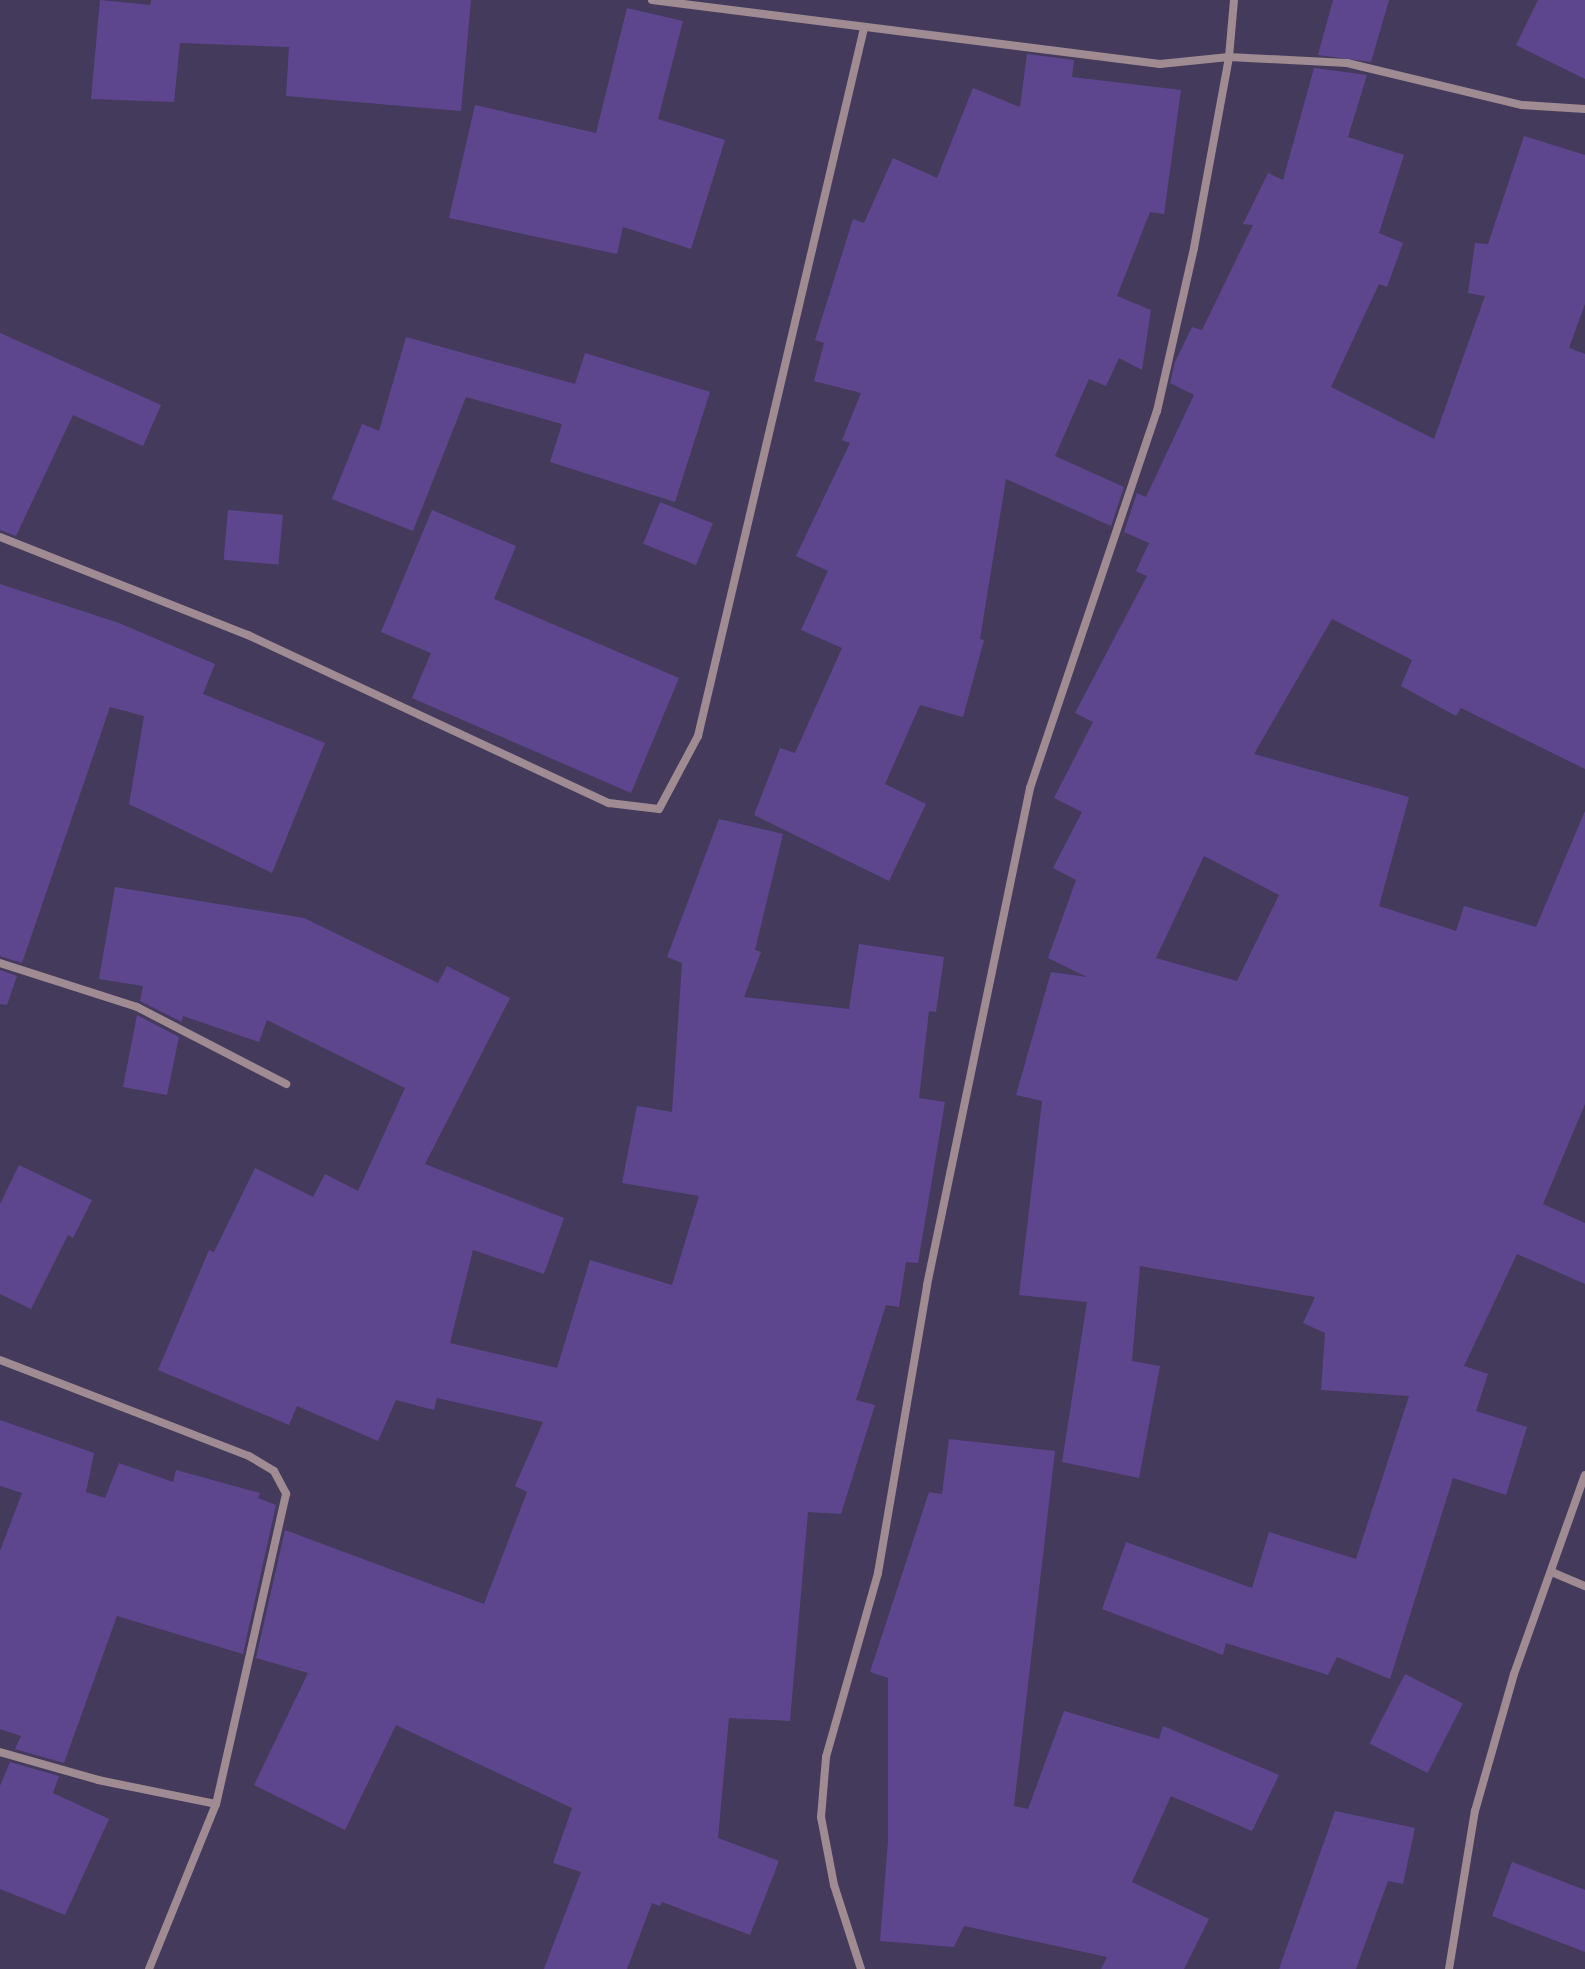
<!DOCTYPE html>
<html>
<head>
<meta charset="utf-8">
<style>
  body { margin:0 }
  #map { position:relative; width:1585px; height:1969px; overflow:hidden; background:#443a5b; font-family:Lora,serif }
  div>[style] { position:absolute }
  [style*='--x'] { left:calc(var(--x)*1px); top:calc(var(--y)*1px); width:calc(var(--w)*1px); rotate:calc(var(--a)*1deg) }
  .building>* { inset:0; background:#5e468f; transform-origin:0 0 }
  .minor>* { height:8px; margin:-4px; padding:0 4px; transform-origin:4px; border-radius:4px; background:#9f8b91 }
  span { translate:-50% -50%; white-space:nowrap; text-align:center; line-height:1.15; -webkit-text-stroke:7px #39304f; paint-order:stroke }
</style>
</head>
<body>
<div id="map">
  <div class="building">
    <div style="clip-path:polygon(100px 0,150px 5px,151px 0,471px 0,461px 111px,286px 96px,289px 47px,180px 43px,174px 102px,91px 99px)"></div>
    <div style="clip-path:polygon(1333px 0,1389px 0,1371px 62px,1318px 55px)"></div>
    <div style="clip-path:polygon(1538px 0,1585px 0,1585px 79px,1516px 45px)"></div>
    <div style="clip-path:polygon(627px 8px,683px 21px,658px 119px,725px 140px,691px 249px,623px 227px,617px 254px,449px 218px,475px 105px,596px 133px)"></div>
    <div style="clip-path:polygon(1027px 54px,1074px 60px,1072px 77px,1181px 90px,1164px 214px,1150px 212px,1117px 296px,1151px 310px,1142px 370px,1119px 358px,1106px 386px,1089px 379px,1055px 456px,1124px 487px,1111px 526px,1006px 479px,980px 639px,984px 640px,963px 717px,920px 705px,885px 784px,926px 804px,889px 881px,754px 815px,780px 748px,795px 753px,842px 648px,801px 630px,828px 571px,796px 556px,850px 443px,842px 440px,861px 393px,814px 381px,824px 343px,815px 340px,853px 219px,864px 223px,893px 158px,937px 178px,973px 88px,1020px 107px)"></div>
    <div style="clip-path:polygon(evenodd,1314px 68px,1367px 75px,1348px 137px,1404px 155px,1379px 233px,1403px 243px,1387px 287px,1379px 284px,1331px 387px,1434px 439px,1485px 296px,1468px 293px,1475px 243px,1488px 244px,1524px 136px,1585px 155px,1585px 304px,1569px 348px,1585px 354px,1585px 769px,1461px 708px,1456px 716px,1401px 686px,1412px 660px,1332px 619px,1254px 754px,1409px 797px,1379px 906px,1456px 931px,1464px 906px,1536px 927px,1585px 811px,1585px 1104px,1543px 1204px,1585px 1223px,1585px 1284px,1517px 1254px,1464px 1366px,1488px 1374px,1476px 1411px,1527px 1427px,1506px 1495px,1453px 1478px,1390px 1679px,1337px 1657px,1328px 1675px,1226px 1643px,1223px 1655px,1102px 1609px,1126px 1542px,1252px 1588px,1269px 1532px,1356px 1559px,1409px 1396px,1321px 1390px,1325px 1333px,1303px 1323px,1315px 1297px,1140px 1266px,1132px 1361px,1160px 1366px,1139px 1478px,1062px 1462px,1087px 1302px,1019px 1295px,1042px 1101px,1016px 1095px,1051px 972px,1087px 977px,1048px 958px,1076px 880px,1053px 868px,1082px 812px,1054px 798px,1093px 722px,1075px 713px,1147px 576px,1136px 571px,1149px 543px,1124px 532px,1137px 493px,1146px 497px,1194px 395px,1170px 383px,1175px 362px,1192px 327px,1202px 330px,1253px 225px,1243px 224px,1268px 173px,1283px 180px,1314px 68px,1204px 856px,1279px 895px,1237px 981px,1156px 958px,1204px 856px)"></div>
    <div style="clip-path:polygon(0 333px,161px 405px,143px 446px,73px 415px,16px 536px,0 530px)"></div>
    <div style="clip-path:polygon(406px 337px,575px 384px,585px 353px,710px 392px,675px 502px,550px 462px,562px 424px,466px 397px,413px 531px,332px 499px,362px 424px,379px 431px)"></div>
    <div style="left:660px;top:502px;width:57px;height:45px;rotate:22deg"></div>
    <div style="left:228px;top:510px;width:55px;height:50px;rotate:5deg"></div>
    <div style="clip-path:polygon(432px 510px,516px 546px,494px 599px,679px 678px,631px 793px,412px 698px,431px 653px,381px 632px)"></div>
    <div style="clip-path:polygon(0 584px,119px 623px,215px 664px,203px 694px,325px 743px,272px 873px,129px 804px,144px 716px,110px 707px,22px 963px,0 956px)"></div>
    <div style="clip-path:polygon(719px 819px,783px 834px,755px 950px,761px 952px,744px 997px,849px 1009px,859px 944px,944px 957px,936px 1012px,929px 1011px,919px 1098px,945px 1102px,918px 1263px,906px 1262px,899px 1307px,886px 1305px,856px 1400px,875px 1405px,841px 1514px,808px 1512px,790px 1721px,729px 1718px,718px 1838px,779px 1861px,750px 1935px,662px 1902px,660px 1906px,652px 1903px,627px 1969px,544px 1969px,581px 1872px,553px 1863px,572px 1808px,396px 1725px,345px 1830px,254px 1785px,308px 1673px,256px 1658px,285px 1530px,484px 1604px,527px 1492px,515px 1486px,543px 1422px,437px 1398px,434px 1410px,396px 1400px,378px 1441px,297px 1406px,289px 1425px,158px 1370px,209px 1250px,214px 1252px,255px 1168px,313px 1197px,325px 1174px,358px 1191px,405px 1088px,267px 1020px,259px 1042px,183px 1016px,182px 1022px,140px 1001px,143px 986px,99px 979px,115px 887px,304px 918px,438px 983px,447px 966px,510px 998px,425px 1164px,564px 1218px,544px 1274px,473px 1250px,450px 1343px,557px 1368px,590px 1260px,672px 1285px,699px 1196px,622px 1183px,637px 1106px,672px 1112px,682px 963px,667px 957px)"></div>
    <div style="clip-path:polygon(0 970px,17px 976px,7px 1005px,0 1004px)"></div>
    <div style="clip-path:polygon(137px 1015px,179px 1037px,167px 1095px,123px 1087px)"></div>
    <div style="clip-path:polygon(19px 1165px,92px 1200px,73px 1238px,68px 1235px,31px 1309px,0 1294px,0 1204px)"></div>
    <div style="clip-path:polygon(0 1420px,94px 1453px,86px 1492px,105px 1498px,119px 1463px,173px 1482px,176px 1470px,260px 1493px,258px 1498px,276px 1505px,243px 1654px,117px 1616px,64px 1763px,15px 1749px,21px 1736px,0 1729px,0 1551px,22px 1493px,0 1486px)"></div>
    <div style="clip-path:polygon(949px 1439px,1055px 1451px,1014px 1806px,1028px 1809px,1064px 1711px,1159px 1739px,1163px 1726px,1279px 1775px,1252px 1831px,1171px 1796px,1132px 1882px,1209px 1919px,1184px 1969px,1101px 1969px,1107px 1957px,964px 1926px,954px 1947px,880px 1941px,888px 1841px,888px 1678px,870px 1672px,929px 1492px,942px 1494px)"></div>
    <div style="left:1405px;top:1674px;width:65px;height:78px;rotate:27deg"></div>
    <div style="clip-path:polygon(10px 1762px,59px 1776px,53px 1793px,109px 1819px,65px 1915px,0 1889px,0 1786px)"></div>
    <div style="clip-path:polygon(1335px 1811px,1415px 1828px,1403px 1884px,1388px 1881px,1356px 1969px,1279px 1969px)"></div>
    <div style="clip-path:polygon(1512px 1862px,1585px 1890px,1585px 1952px,1492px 1916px)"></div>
  </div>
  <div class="minor">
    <div style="--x:652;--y:0;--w:512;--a:7.18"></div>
    <div style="--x:1160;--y:64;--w:69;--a:-5.8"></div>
    <div style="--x:1229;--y:57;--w:118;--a:2.9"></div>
    <div style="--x:1347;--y:63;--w:180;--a:13.5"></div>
    <div style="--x:1522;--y:105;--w:63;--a:3.6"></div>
    <div style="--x:0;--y:537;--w:267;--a:21.6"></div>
    <div style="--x:248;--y:635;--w:398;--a:25"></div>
    <div style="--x:609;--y:803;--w:50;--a:6.8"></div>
    <div style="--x:659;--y:809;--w:83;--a:-61.9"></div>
    <div style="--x:698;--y:736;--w:727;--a:-76.8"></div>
    <div style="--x:0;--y:963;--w:144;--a:17.8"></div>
    <div style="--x:137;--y:1007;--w:168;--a:27.3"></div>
    <div style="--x:0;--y:1360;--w:267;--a:21.1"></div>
    <div style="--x:249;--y:1456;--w:29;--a:31"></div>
    <div style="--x:274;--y:1471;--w:26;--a:62"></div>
    <div style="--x:286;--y:1494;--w:318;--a:102.7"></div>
    <div style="--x:216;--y:1804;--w:178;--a:112.1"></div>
    <div style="--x:1554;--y:1573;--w:34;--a:23"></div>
    <div style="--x:0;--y:1752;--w:102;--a:15.9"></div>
    <div style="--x:98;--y:1780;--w:120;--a:11.5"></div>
    <div style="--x:861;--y:1969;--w:88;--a:-107.8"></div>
    <div style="--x:834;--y:1885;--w:69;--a:-100.8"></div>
    <div style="--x:821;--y:1817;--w:60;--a:-85.2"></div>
    <div style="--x:826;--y:1757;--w:191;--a:-74.2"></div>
    <div style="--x:878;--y:1573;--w:292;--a:-80.3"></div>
    <div style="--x:927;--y:1285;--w:508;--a:-78.29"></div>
    <div style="--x:1030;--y:788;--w:398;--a:-71.4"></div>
    <div style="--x:1157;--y:411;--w:167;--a:-77.2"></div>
    <div style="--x:1194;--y:248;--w:194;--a:-79.6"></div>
    <div style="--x:1229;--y:57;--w:57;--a:-85"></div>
    <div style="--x:1449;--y:1969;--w:160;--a:-80.7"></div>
    <div style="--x:1475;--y:1811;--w:142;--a:-74.1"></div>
    <div style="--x:1514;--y:1674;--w:211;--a:-70.4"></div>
  </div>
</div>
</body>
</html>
